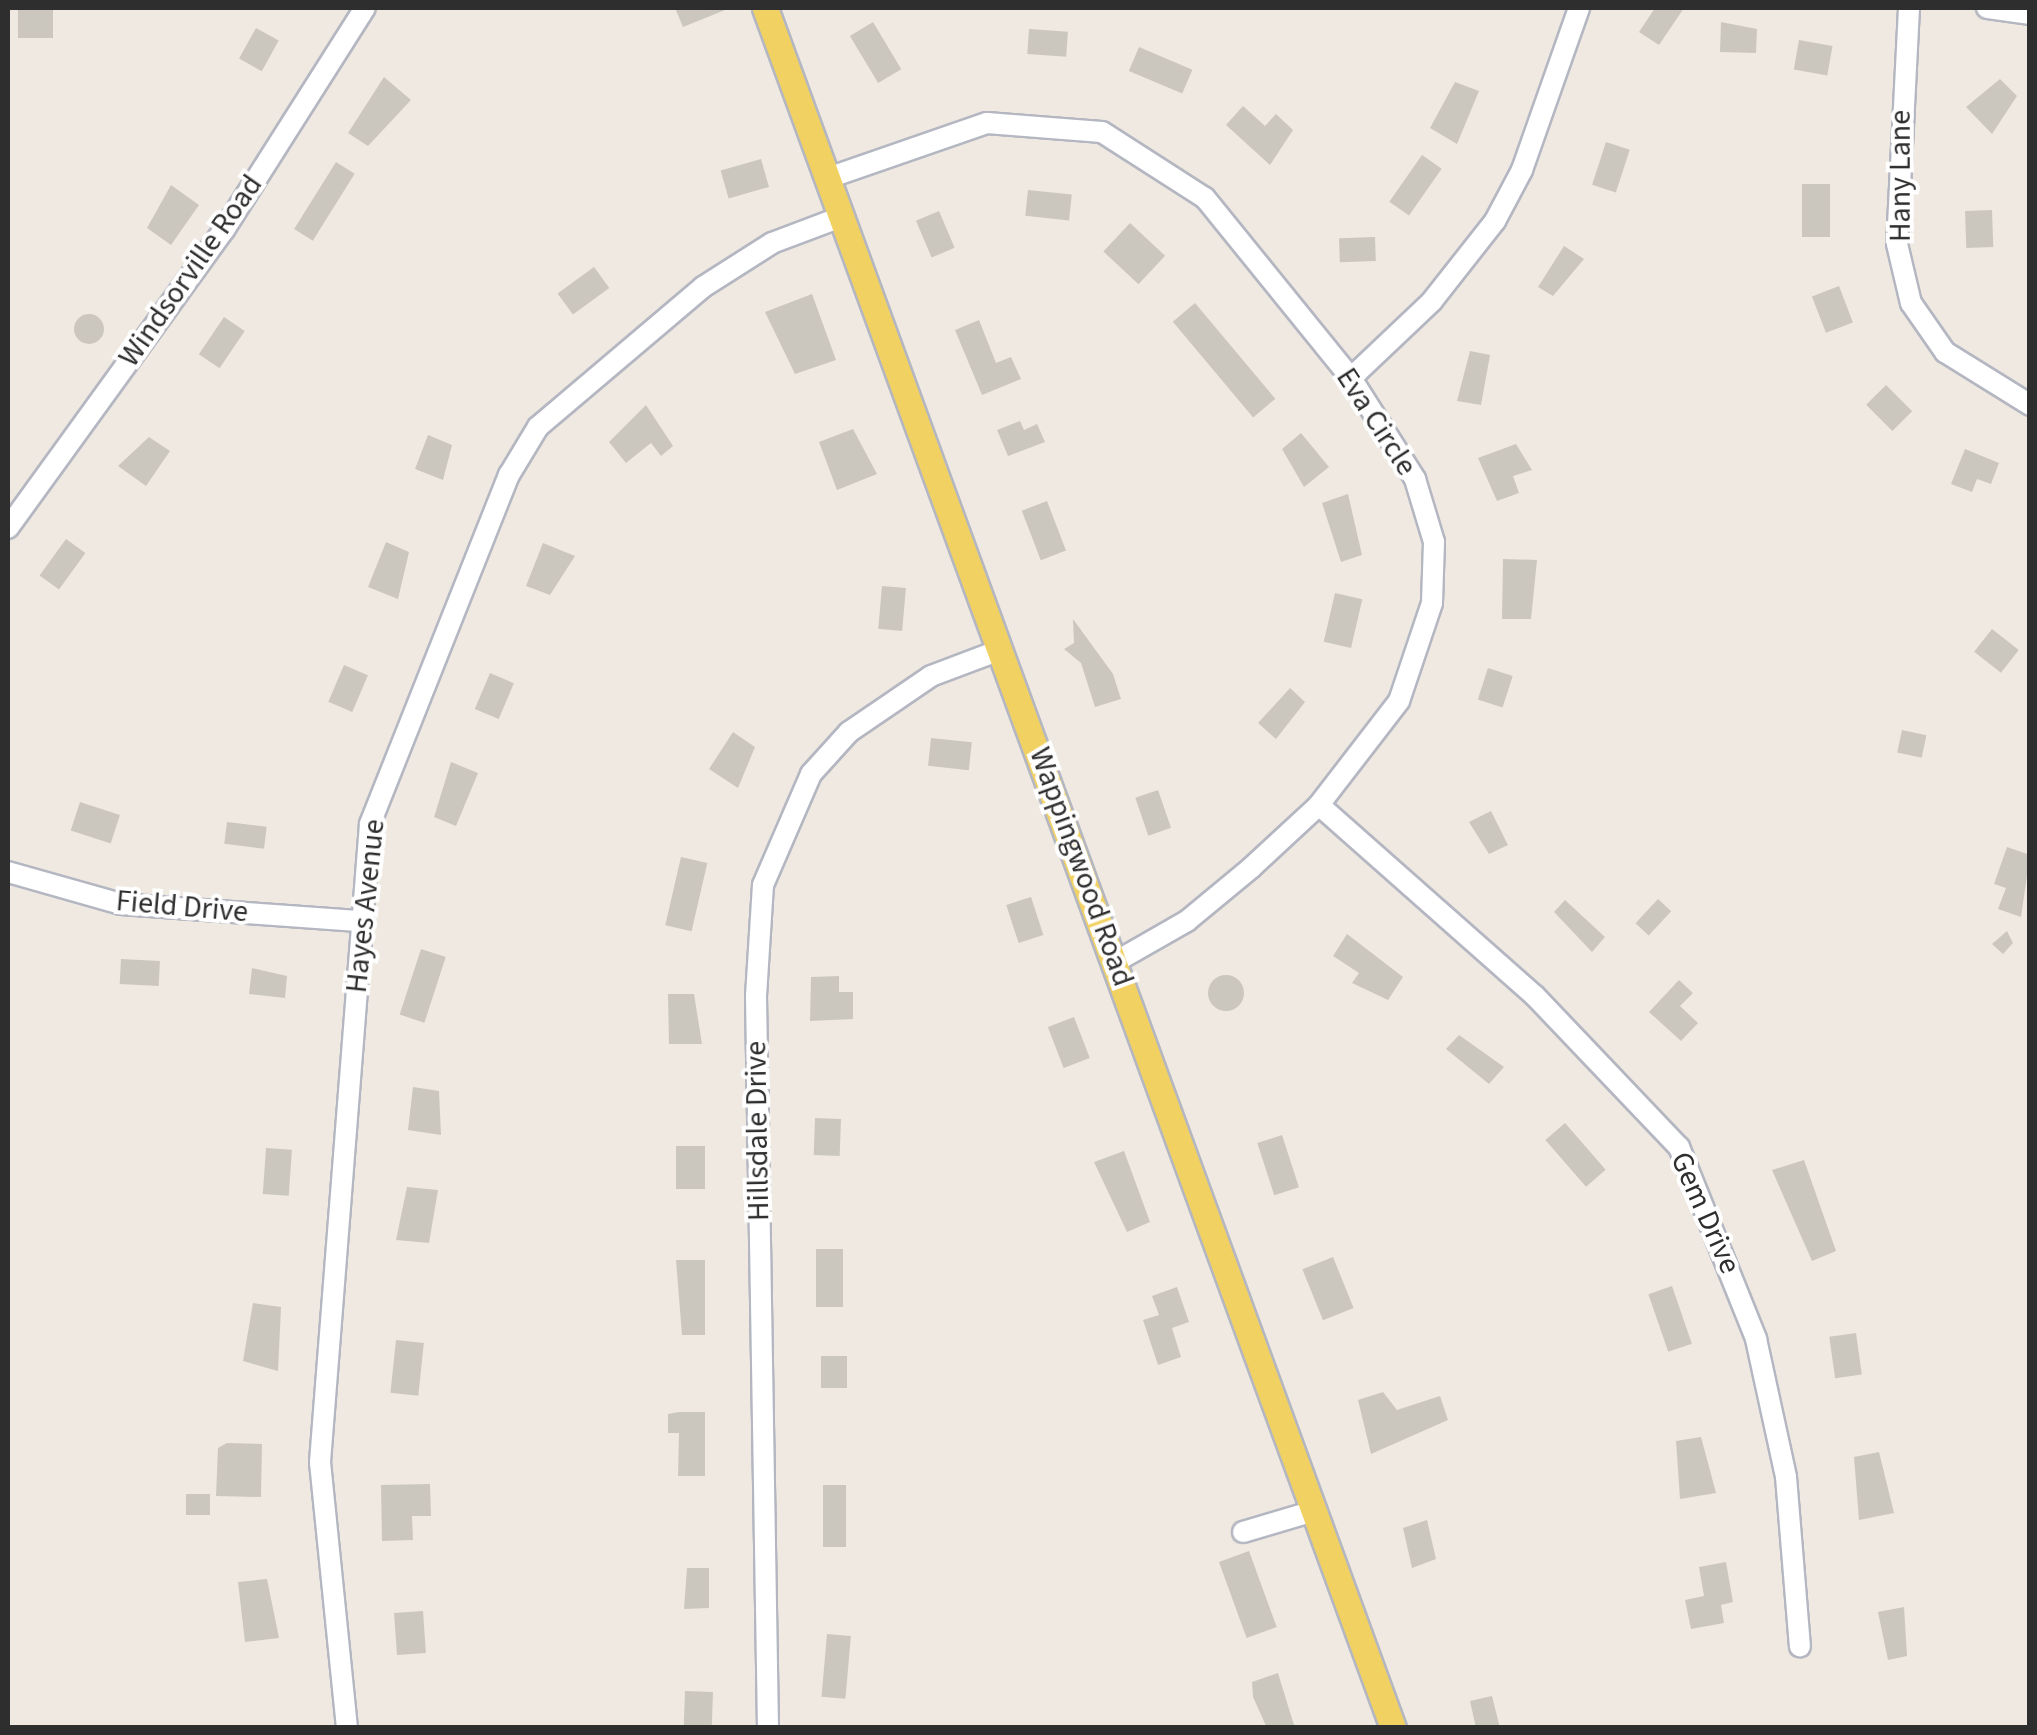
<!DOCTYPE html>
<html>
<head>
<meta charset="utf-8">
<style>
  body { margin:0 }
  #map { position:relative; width:2037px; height:1735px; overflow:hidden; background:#efe9e1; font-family:"Source Sans 3",sans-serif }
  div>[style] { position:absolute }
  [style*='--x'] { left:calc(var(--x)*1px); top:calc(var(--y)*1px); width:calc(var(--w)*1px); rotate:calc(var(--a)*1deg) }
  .building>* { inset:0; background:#cbc7bf; transform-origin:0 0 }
  .round { border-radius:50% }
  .roads { filter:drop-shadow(2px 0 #b4b7c1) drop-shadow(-2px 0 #b4b7c1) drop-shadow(0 2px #b4b7c1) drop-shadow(0 -2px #b4b7c1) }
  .minor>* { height:20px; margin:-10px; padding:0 10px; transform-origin:10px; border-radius:10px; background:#fff }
  .major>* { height:25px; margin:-12.5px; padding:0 12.5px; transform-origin:12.5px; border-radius:12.5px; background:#f2d163 }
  span { translate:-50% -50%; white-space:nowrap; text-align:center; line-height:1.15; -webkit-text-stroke:8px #fff; paint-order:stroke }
  .street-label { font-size:30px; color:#2e2e2e }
  .frame { position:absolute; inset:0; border:10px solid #2e2e2e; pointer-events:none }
</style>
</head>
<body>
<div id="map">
  <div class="building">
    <div style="left:18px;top:8px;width:35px;height:30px"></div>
    <div style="clip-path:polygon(675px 8px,730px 8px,683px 27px)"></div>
    <div style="clip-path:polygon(1655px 8px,1684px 8px,1659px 45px,1639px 32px)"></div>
    <div style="left:873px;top:22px;width:55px;height:27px;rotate:59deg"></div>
    <div style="clip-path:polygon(1721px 22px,1757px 29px,1756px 53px,1720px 52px)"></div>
    <div style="left:256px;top:28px;width:26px;height:35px;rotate:29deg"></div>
    <div style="left:1029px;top:29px;width:39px;height:25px;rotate:4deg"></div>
    <div style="left:1799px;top:40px;width:34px;height:30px;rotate:10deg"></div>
    <div style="left:1139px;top:47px;width:58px;height:26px;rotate:23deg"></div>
    <div style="clip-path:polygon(384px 77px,411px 100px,368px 146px,348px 133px)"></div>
    <div style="clip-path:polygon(2000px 79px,2017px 96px,1992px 134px,1966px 107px)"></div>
    <div style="clip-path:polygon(1455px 82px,1479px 91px,1457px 144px,1430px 128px)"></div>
    <div style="clip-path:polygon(1243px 106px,1265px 126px,1276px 114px,1293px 130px,1270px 165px,1226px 125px)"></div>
    <div style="left:1606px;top:142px;width:25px;height:45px;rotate:18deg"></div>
    <div style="left:1422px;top:155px;width:24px;height:57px;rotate:35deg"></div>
    <div style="left:761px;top:159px;width:29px;height:42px;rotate:74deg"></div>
    <div style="left:336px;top:162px;width:22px;height:79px;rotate:32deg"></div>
    <div style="left:1802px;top:184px;width:28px;height:53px"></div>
    <div style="clip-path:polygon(171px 185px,199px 205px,171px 245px,147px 228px)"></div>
    <div style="left:1028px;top:190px;width:44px;height:26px;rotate:6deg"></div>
    <div style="left:1992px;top:210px;width:37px;height:27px;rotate:88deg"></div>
    <div style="left:939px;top:211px;width:40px;height:25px;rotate:67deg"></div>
    <div style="left:1130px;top:223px;width:48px;height:39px;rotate:43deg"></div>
    <div style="left:1375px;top:237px;width:24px;height:36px;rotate:88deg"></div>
    <div style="clip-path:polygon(1564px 246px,1584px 259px,1553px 296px,1538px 287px)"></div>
    <div style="left:594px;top:267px;width:26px;height:45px;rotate:54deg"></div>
    <div style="left:1839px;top:286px;width:39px;height:29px;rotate:69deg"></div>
    <div style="clip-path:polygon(812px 294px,836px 360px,795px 374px,765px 312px)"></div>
    <div style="left:1195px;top:303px;width:125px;height:29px;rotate:50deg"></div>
    <div class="round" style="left:74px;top:314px;width:30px;height:30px"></div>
    <div style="left:224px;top:317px;width:25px;height:45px;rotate:34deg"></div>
    <div style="clip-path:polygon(979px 320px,996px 363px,1011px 357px,1021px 379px,982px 395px,955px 330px)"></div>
    <div style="clip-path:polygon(1470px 351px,1490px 355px,1481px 405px,1457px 401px)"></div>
    <div style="left:1886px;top:385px;width:37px;height:28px;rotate:45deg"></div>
    <div style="clip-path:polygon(646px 405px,673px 446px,661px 456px,651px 443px,626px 463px,609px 442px)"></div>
    <div style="clip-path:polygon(1020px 421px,1024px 430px,1037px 424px,1045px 442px,1008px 456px,997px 430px)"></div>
    <div style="clip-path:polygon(853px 429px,877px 474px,837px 490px,819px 442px)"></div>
    <div style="clip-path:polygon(1301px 433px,1329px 467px,1304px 487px,1282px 449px)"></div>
    <div style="clip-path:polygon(428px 435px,452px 445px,443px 480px,415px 469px)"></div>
    <div style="clip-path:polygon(149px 437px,170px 451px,146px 486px,118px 466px)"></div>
    <div style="clip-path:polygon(1516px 444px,1532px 470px,1513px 476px,1519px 493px,1497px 501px,1478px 458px)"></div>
    <div style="clip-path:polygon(1965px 449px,1999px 463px,1991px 484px,1977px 479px,1972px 492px,1951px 484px)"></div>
    <div style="clip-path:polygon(1348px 494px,1362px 555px,1341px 562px,1322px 503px)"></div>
    <div style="left:1047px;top:501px;width:53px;height:27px;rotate:69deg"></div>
    <div style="left:66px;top:539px;width:24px;height:45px;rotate:36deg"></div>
    <div style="clip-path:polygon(386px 542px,409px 552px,398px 599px,368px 587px)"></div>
    <div style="clip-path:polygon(543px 543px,575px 556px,550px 595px,526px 586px)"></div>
    <div style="clip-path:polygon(1503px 559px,1537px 560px,1531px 619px,1502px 619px)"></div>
    <div style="left:882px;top:586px;width:24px;height:43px;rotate:5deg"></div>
    <div style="left:1335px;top:593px;width:28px;height:50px;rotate:13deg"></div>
    <div style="clip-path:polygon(1073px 619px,1113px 674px,1121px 699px,1095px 707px,1081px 663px,1064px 649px,1074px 643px)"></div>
    <div style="left:1992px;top:629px;width:34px;height:29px;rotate:38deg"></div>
    <div style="left:344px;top:665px;width:26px;height:40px;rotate:23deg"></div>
    <div style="left:1488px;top:668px;width:26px;height:33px;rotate:18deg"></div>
    <div style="left:490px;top:673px;width:26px;height:39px;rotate:23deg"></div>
    <div style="clip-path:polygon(1290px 688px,1305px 702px,1276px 739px,1258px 723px)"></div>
    <div style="left:1902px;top:730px;width:25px;height:23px;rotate:12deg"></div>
    <div style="clip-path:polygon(733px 732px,755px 747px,738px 788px,709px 769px)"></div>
    <div style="left:931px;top:738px;width:41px;height:28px;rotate:6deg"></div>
    <div style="clip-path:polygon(451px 762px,478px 773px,456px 826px,434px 817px)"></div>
    <div style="left:1158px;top:790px;width:40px;height:24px;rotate:71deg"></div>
    <div style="left:80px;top:802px;width:42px;height:30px;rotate:18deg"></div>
    <div style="clip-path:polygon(1491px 811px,1508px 845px,1489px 854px,1469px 822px)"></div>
    <div style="left:227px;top:822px;width:40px;height:22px;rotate:7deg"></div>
    <div style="clip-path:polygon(2007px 847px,2030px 855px,2021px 917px,1998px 909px,2006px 888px,1994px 884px)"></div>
    <div style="left:681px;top:857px;width:27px;height:70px;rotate:13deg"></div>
    <div style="left:1031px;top:897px;width:40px;height:26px;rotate:72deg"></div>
    <div style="left:1658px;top:899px;width:18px;height:33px;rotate:43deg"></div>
    <div style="clip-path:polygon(1565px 900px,1605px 937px,1592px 952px,1554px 912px)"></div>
    <div style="clip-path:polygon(2007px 931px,2013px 943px,2003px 954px,1992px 944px)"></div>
    <div style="clip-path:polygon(1347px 934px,1403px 977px,1388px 1000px,1352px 983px,1359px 973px,1333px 956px)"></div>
    <div style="left:421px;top:949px;width:26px;height:69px;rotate:18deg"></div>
    <div style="left:121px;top:959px;width:39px;height:25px;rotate:3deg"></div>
    <div style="clip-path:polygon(252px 968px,287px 976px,285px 998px,249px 994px)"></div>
    <div class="round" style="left:1208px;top:975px;width:36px;height:36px"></div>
    <div style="clip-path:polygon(839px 976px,839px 992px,853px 992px,853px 1019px,810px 1021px,811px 977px)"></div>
    <div style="clip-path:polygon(1679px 980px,1693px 993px,1680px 1006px,1698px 1023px,1681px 1041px,1649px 1012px)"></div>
    <div style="clip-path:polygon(668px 994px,694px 994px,702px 1044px,669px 1044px)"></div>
    <div style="left:1074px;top:1017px;width:44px;height:28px;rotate:69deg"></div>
    <div style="clip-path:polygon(1459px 1035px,1504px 1067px,1489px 1084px,1446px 1049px)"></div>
    <div style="clip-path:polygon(413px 1087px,439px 1091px,441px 1135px,408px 1130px)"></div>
    <div style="left:815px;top:1118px;width:26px;height:37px;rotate:2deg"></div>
    <div style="left:1565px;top:1123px;width:62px;height:26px;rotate:49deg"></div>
    <div style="left:1282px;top:1135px;width:55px;height:26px;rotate:72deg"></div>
    <div style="left:676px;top:1146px;width:29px;height:43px"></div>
    <div style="left:266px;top:1148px;width:26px;height:46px;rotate:4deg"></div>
    <div style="clip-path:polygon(1124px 1151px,1150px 1222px,1127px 1232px,1094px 1162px)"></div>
    <div style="clip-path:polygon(1804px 1160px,1836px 1251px,1812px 1261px,1772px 1170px)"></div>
    <div style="clip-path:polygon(407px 1187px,438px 1190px,429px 1243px,396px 1240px)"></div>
    <div style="left:816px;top:1249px;width:27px;height:58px"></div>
    <div style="left:1333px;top:1257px;width:55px;height:33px;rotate:68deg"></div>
    <div style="clip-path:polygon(676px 1260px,705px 1260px,705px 1335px,682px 1335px)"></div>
    <div style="left:1672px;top:1286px;width:61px;height:25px;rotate:71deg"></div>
    <div style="clip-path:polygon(1177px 1287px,1189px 1322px,1172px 1328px,1181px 1357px,1158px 1365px,1143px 1320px,1159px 1315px,1152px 1296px)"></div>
    <div style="clip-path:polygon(253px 1303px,281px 1307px,278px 1371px,243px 1361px)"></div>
    <div style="left:1856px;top:1333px;width:42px;height:27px;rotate:82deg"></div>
    <div style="left:396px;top:1340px;width:28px;height:53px;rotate:6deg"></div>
    <div style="left:821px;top:1356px;width:26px;height:32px"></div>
    <div style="clip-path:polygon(1383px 1392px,1397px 1410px,1440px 1396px,1448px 1420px,1371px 1454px,1358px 1400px)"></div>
    <div style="clip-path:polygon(679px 1412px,705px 1412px,705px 1476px,678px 1476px,679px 1433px,668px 1433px,668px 1414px)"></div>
    <div style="clip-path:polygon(1701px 1437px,1716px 1493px,1680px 1499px,1676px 1441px)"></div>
    <div style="clip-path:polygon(227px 1443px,262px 1444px,261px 1497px,216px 1496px,218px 1448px)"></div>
    <div style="clip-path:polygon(1879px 1452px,1894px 1513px,1859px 1520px,1854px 1457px)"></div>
    <div style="clip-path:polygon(430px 1484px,431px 1516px,412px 1516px,413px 1540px,382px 1541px,381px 1485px)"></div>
    <div style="left:823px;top:1485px;width:23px;height:62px"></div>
    <div style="left:186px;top:1494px;width:24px;height:21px"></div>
    <div style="clip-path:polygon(1427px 1520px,1436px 1559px,1412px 1568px,1403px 1528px)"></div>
    <div style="left:1249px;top:1551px;width:81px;height:32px;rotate:70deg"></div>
    <div style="clip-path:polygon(1726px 1562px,1733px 1602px,1721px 1605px,1724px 1623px,1691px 1629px,1685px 1600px,1704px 1596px,1699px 1567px)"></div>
    <div style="clip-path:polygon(687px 1568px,709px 1568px,709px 1608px,684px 1609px)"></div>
    <div style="clip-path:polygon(267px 1579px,279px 1638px,245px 1642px,238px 1582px)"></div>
    <div style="clip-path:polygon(1904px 1607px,1907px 1656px,1888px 1660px,1878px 1612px)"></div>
    <div style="left:423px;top:1611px;width:42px;height:29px;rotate:86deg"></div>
    <div style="left:827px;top:1634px;width:24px;height:63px;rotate:5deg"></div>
    <div style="clip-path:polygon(1278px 1673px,1289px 1709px,1295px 1728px,1267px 1728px,1253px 1697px,1252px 1682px)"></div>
    <div style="left:685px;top:1691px;width:28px;height:37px;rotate:2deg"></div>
    <div style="clip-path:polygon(1492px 1696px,1500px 1728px,1476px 1728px,1470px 1701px)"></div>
  </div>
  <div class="roads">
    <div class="minor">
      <div style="--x:1909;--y:8;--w:236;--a:92.9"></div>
      <div style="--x:1897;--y:244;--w:61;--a:76.7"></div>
      <div style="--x:1911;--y:303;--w:60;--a:55.2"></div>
      <div style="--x:1945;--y:352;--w:100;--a:31.9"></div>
      <div style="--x:1987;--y:8;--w:43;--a:7.9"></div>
      <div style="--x:828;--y:178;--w:168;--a:-19.1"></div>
      <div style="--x:987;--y:123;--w:115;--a:4.5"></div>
      <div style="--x:1102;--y:132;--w:122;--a:32.7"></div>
      <div style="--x:1205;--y:198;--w:232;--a:51"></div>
      <div style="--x:1351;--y:378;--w:120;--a:57.6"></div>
      <div style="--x:1415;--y:479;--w:66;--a:73.2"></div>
      <div style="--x:1434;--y:542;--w:61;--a:91.9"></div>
      <div style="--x:1432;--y:603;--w:103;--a:108.6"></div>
      <div style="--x:1399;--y:701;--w:131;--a:127.6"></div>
      <div style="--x:1319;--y:805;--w:93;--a:137.2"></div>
      <div style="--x:1251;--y:868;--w:83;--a:140.4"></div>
      <div style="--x:1187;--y:921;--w:83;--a:150.3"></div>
      <div style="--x:1351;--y:378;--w:112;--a:-43.5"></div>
      <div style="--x:1432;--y:301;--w:102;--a:-51.8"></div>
      <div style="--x:1495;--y:221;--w:58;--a:-62.1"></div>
      <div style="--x:1522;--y:170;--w:172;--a:-70.6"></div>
      <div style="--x:8;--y:528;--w:368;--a:-54.1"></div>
      <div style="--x:224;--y:230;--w:263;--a:-57.6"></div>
      <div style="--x:1319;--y:805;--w:288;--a:41.5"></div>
      <div style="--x:1535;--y:996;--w:209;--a:46.4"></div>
      <div style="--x:1679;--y:1147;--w:207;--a:68.1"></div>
      <div style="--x:1756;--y:1339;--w:141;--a:77.7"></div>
      <div style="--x:1786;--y:1477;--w:170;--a:85.3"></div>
      <div style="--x:8;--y:872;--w:117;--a:15.8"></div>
      <div style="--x:121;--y:904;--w:241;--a:4.1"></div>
      <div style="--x:1243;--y:1532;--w:74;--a:-16.5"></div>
      <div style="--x:347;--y:1728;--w:267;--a:-95.8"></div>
      <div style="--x:320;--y:1462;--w:640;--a:-85.52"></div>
      <div style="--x:370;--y:824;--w:376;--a:-68.3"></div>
      <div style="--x:509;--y:475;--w:56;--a:-58.9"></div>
      <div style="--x:538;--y:427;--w:216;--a:-40.3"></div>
      <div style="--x:703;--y:287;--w:82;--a:-32.5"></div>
      <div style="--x:772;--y:243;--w:74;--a:-20.6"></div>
      <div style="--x:768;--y:1728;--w:732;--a:-90.94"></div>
      <div style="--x:756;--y:996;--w:111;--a:-86.4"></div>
      <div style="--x:763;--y:885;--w:121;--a:-66.6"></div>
      <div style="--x:811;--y:774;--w:57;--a:-47.9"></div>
      <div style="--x:849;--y:732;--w:99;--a:-34.3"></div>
      <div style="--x:931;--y:676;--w:74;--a:-20.6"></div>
    </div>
    <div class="major">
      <div style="--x:765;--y:8;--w:1831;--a:69.94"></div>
    </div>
  </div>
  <div class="street-label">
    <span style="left:1901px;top:176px;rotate:-90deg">Hany Lane</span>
    <span style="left:191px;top:271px;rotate:-55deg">Windsorville Road</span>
    <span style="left:1376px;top:422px;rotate:57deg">Eva Circle</span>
    <span style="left:1081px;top:867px;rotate:70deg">Wappingwood Road</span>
    <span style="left:366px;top:906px;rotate:-84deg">Hayes Avenue</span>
    <span style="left:182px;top:907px;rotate:5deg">Field Drive</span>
    <span style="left:758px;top:1131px;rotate:-91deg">Hillsdale Drive</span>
    <span style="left:1705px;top:1213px;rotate:66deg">Gem Drive</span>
  </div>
  <div class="frame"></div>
</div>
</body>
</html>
